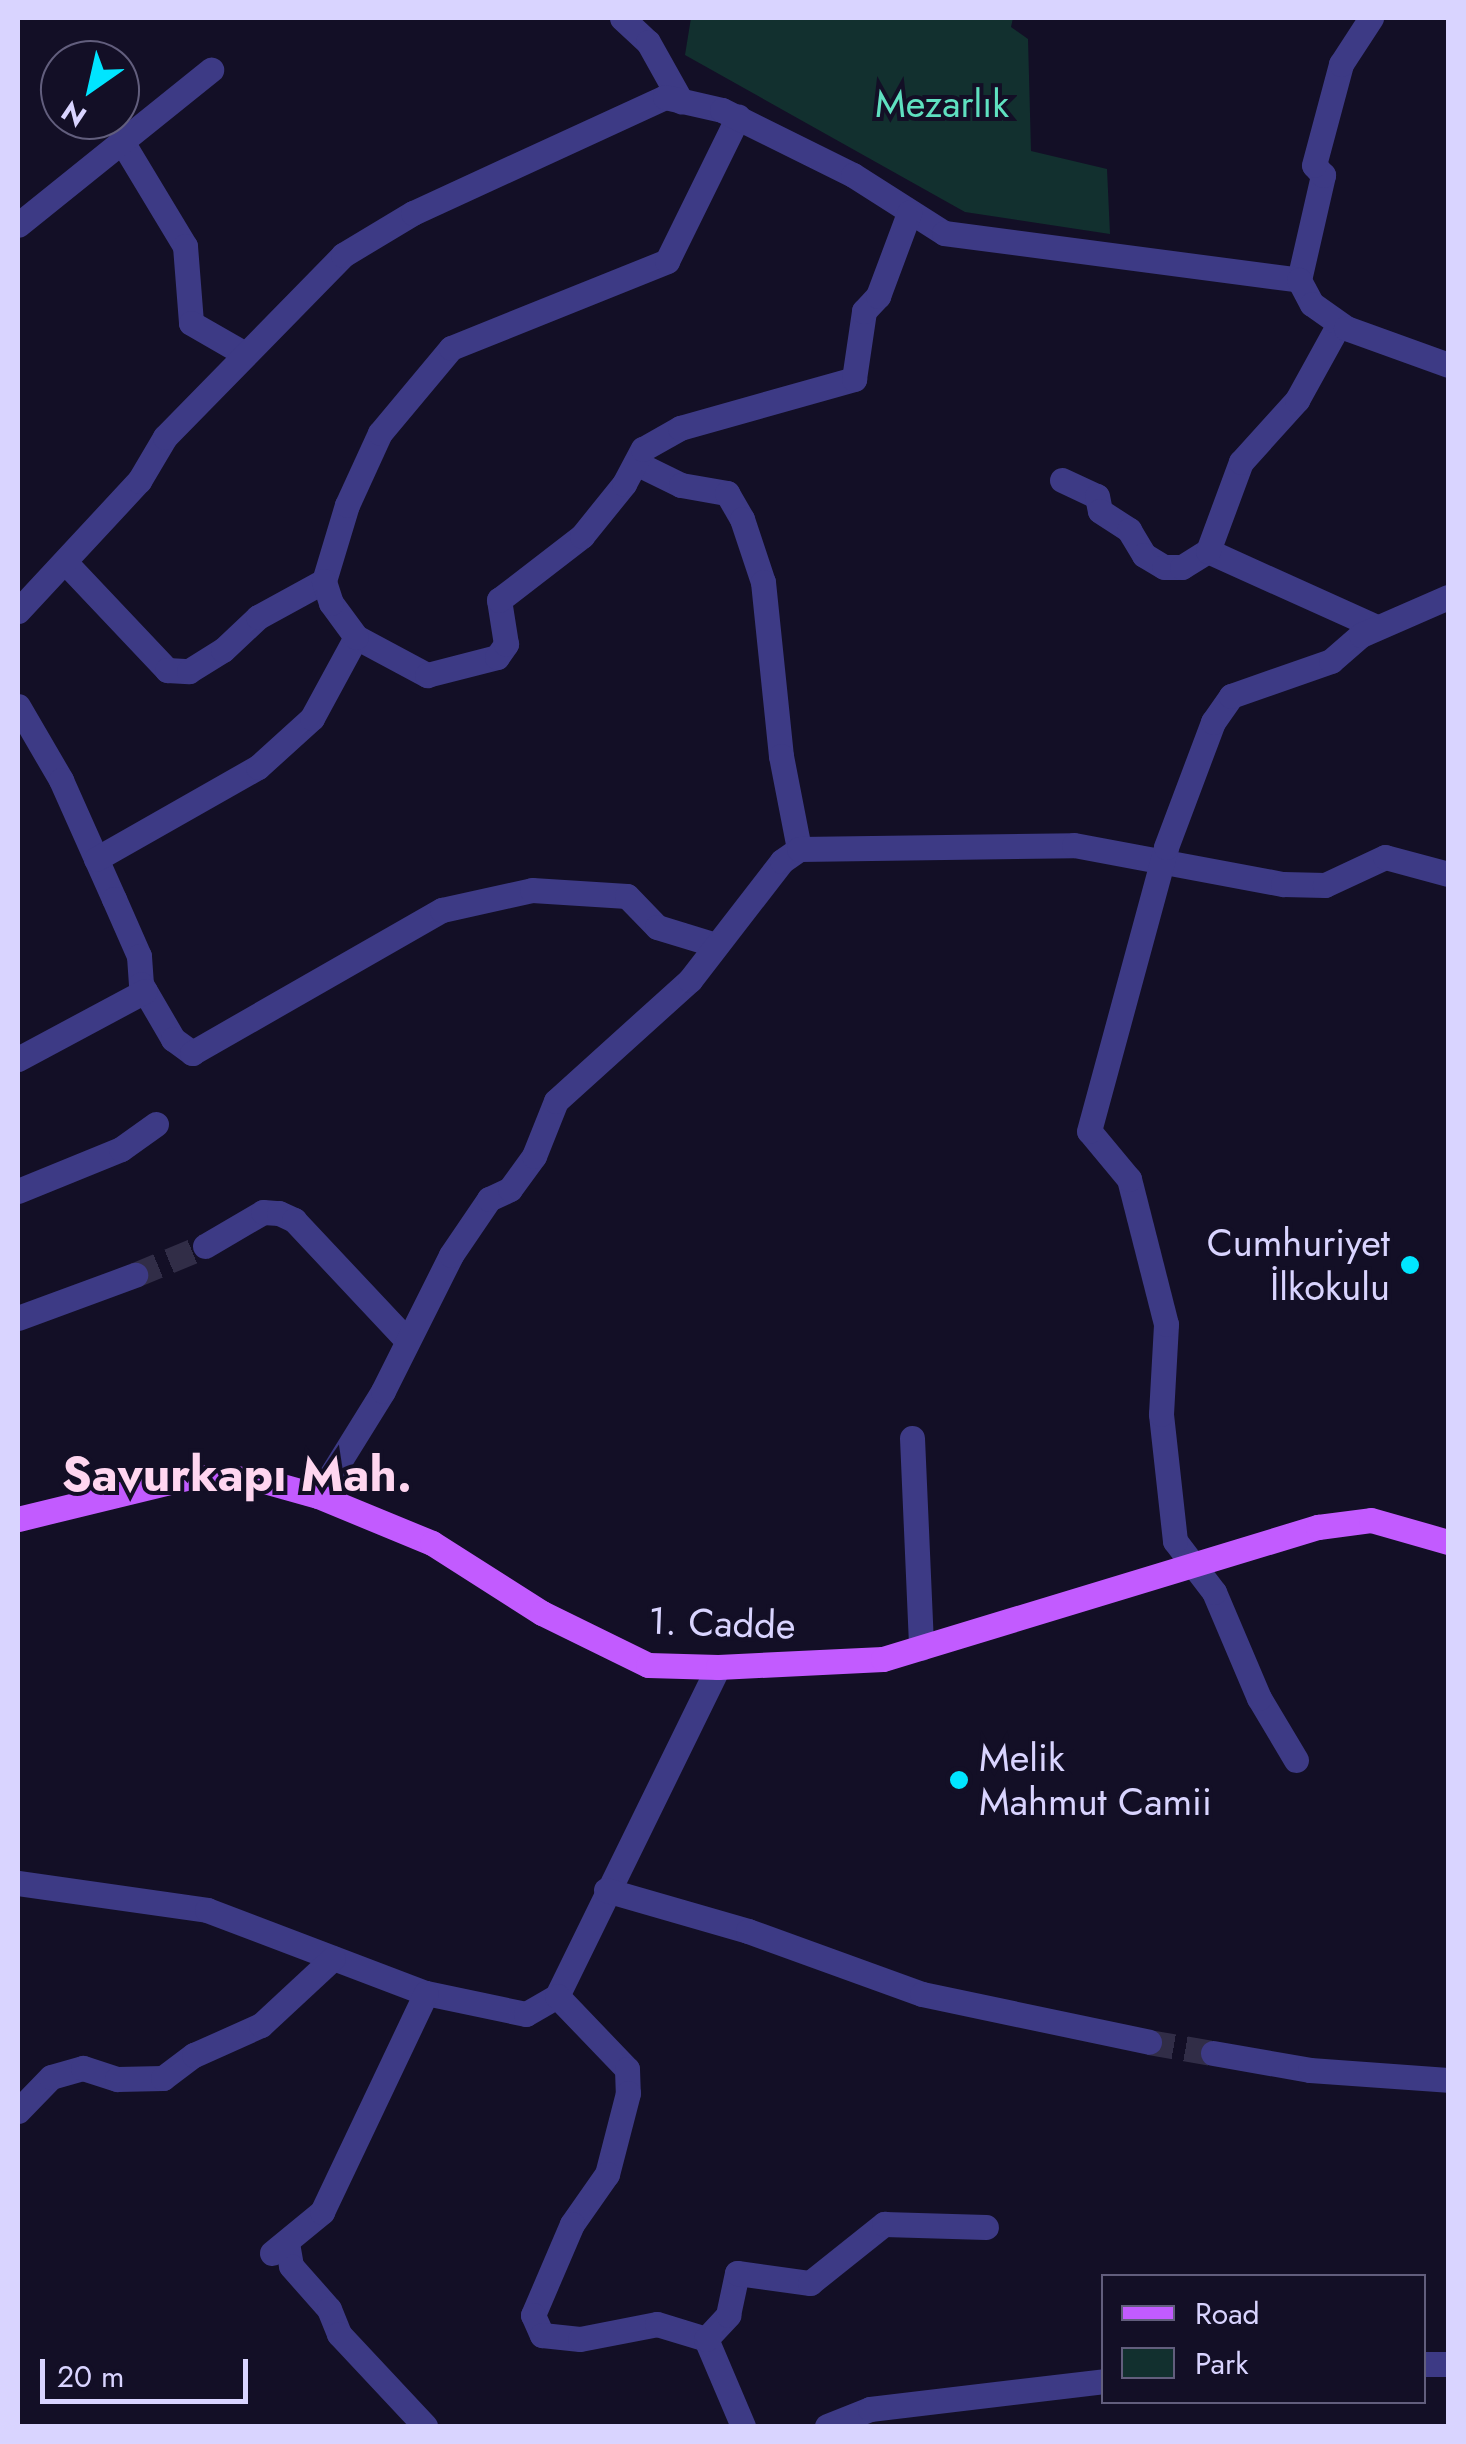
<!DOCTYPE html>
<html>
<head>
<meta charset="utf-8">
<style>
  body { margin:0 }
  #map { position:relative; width:1466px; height:2444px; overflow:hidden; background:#130f26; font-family:Jost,sans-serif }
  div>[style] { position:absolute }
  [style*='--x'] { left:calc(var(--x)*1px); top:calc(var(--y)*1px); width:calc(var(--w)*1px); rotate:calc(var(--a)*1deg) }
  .green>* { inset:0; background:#12302f }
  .minor-tunnel>* { height:25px; margin-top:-12.5px; transform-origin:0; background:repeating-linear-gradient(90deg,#312d47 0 25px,transparent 0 37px) }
  .minor>* { height:25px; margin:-12.5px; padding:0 12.5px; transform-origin:12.5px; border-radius:12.5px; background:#3d3a85 }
  .major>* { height:25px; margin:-12.5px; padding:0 12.5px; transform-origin:12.5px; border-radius:12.5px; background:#c25bff }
  .dots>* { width:28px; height:28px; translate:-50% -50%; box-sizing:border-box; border:5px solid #130f26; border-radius:50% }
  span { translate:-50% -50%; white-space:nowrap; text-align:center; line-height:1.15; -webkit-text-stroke:8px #130f26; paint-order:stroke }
  .park-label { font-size:38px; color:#5fe0c0 }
  .poi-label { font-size:38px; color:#d9d4ff }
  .right { translate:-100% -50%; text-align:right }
  .left { translate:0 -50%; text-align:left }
  .street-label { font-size:38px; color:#d9d4ff }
  .district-label { font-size:48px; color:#ffd6f0; font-weight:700 }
  .frame { position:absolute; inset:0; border:20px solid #d9d4ff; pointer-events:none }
  .legend { position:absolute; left:1101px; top:2274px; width:325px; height:130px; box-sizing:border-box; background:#130f26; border:2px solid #625e7d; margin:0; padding:12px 18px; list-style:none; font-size:30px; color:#d9d4ff }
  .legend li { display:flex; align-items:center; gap:20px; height:50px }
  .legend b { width:50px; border:2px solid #625e7d }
  .north { position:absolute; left:40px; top:40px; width:100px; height:100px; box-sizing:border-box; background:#130f26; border:2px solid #625e7d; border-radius:50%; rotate:214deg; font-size:28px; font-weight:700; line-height:40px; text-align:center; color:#d9d4ff }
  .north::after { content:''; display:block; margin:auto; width:35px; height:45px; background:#00e5ff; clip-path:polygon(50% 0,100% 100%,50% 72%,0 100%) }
  .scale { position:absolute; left:40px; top:2359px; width:208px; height:45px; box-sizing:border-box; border:5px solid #d9d4ff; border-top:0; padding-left:12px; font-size:30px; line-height:35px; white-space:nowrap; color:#d9d4ff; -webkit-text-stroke:8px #130f26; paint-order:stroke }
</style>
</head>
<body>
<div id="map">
  <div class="green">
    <div style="clip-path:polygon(691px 18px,1013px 18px,1011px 27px,1028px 39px,1031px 151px,1107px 169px,1110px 234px,965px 212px,685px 55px)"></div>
  </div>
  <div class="minor-tunnel">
    <div style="--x:135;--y:1275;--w:76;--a:-22.5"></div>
    <div style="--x:1149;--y:2042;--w:65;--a:9.8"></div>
  </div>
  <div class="minor">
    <div style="--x:622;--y:18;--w:35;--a:43"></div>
    <div style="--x:648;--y:42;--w:68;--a:60.8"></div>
    <div style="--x:121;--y:140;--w:124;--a:58.9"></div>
    <div style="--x:185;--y:246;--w:77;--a:85.5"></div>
    <div style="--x:191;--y:323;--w:62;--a:29.9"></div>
    <div style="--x:18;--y:225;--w:248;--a:-38.8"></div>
    <div style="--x:1299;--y:280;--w:108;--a:-77.1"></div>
    <div style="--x:1323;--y:175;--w:13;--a:-132"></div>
    <div style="--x:1314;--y:165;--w:105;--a:-75"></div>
    <div style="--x:1341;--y:64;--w:55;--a:-56.9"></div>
    <div style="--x:636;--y:463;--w:50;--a:26.1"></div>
    <div style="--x:681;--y:485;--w:47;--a:9.9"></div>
    <div style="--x:727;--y:493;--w:30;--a:60"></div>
    <div style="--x:742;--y:519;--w:66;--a:71.6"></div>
    <div style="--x:763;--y:582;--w:175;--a:84.1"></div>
    <div style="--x:781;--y:756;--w:95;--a:79"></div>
    <div style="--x:1062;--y:480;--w:38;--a:25"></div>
    <div style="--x:1097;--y:496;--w:15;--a:79"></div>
    <div style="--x:1100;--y:511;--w:35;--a:33"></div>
    <div style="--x:1129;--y:530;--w:29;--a:59"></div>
    <div style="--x:1144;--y:555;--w:23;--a:31"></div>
    <div style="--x:1164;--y:567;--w:18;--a:0"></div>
    <div style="--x:1182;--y:567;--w:31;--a:-32"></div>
    <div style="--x:1208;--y:551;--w:184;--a:24.3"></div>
    <div style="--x:1208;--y:551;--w:95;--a:-69.7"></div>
    <div style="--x:1241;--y:462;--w:84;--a:-47.9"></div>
    <div style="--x:1297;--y:400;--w:87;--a:-61.1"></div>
    <div style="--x:65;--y:562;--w:149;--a:46.6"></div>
    <div style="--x:167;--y:670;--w:22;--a:3"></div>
    <div style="--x:189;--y:671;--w:40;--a:-32"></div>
    <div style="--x:223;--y:650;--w:48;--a:-43.3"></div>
    <div style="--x:258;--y:617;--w:75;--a:-28.6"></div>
    <div style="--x:324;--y:581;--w:79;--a:-73.2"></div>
    <div style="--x:347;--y:505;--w:79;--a:-65.4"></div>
    <div style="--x:380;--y:433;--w:111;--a:-50.1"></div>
    <div style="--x:451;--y:348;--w:233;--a:-21.9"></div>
    <div style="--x:667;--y:261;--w:161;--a:-63.8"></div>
    <div style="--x:18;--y:611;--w:178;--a:-47.1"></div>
    <div style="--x:139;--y:481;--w:51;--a:-59.4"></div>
    <div style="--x:165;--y:437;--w:255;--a:-45.6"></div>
    <div style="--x:343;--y:255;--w:82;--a:-31"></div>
    <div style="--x:413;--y:213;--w:277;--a:-24.7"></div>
    <div style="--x:665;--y:97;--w:58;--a:12.8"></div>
    <div style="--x:722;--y:110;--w:146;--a:26.4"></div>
    <div style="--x:853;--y:175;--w:108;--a:32.5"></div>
    <div style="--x:944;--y:233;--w:358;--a:7.5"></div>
    <div style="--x:1299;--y:280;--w:27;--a:62"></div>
    <div style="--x:1312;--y:304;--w:42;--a:35.2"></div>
    <div style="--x:1346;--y:328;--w:109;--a:19.9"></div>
    <div style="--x:356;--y:637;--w:81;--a:28.2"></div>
    <div style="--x:427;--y:675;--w:72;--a:-14.4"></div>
    <div style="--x:497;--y:657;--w:16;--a:-55"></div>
    <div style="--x:506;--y:644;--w:45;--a:-99"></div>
    <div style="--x:499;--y:600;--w:105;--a:-37.6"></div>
    <div style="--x:582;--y:536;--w:67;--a:-51.1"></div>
    <div style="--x:624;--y:484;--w:40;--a:-62"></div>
    <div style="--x:643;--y:449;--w:43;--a:-29.6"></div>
    <div style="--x:680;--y:428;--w:181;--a:-15.7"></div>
    <div style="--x:854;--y:379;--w:69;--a:-81.6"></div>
    <div style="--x:864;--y:311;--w:21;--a:-47"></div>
    <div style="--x:878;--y:296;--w:89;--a:-69.5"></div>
    <div style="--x:18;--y:706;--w:86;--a:59.8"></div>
    <div style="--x:61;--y:780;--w:130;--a:66"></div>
    <div style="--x:114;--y:899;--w:62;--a:66.3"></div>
    <div style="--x:139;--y:956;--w:28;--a:86"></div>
    <div style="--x:141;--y:984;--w:64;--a:59.8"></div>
    <div style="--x:173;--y:1039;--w:24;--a:36"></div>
    <div style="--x:192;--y:1053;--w:288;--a:-29.8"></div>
    <div style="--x:442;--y:910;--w:92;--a:-12.5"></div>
    <div style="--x:532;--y:890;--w:95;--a:3.6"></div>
    <div style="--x:627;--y:896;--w:43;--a:45.9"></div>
    <div style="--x:657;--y:927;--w:62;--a:17"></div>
    <div style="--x:96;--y:859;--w:186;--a:-29.6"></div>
    <div style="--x:258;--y:767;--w:73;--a:-42.2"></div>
    <div style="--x:312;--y:718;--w:92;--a:-61.5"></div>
    <div style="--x:356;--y:637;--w:42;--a:-126.3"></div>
    <div style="--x:331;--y:603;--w:23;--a:-108"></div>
    <div style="--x:18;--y:1059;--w:144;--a:-28.2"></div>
    <div style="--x:18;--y:1191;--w:111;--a:-22.2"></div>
    <div style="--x:121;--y:1149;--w:43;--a:-35.5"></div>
    <div style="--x:205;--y:1246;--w:67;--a:-30.4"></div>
    <div style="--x:263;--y:1212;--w:16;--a:4"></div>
    <div style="--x:279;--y:1213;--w:17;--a:25"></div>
    <div style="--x:294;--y:1220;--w:162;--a:46.8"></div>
    <div style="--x:18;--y:1318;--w:125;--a:-20.2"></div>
    <div style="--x:912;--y:1438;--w:210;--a:87.5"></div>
    <div style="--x:318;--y:1496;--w:123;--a:-58.2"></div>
    <div style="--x:383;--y:1391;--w:152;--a:-63.4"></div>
    <div style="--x:451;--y:1255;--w:68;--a:-55.8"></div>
    <div style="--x:489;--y:1199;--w:23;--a:-25"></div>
    <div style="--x:510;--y:1189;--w:41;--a:-54"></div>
    <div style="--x:534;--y:1156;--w:59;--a:-68.2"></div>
    <div style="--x:556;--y:1101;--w:181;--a:-42.1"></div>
    <div style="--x:690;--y:980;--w:150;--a:-52.3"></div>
    <div style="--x:782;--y:861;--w:21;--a:-35"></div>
    <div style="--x:799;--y:849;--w:275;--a:-0.8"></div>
    <div style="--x:1074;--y:845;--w:213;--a:10.6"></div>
    <div style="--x:1283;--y:884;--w:42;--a:1.4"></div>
    <div style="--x:1325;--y:885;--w:66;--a:-25"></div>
    <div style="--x:1385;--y:857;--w:65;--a:15.1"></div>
    <div style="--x:1296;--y:1760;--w:72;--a:-120.8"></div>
    <div style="--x:1259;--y:1698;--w:115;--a:-113"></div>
    <div style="--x:1214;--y:1592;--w:64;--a:-127.4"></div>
    <div style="--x:1175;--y:1541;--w:128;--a:-96.3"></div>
    <div style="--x:1161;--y:1414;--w:90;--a:-86.8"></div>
    <div style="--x:1166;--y:1324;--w:150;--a:-104.3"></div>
    <div style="--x:1129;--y:1179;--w:62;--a:-129.8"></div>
    <div style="--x:1089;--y:1131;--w:294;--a:-74.8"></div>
    <div style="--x:1166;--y:847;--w:134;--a:-69.4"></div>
    <div style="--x:1213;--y:722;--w:32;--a:-55"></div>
    <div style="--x:1231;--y:696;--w:106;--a:-19.3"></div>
    <div style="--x:1331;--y:661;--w:40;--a:-41"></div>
    <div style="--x:1361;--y:635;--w:95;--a:-23.6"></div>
    <div style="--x:18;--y:1883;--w:191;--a:8.1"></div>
    <div style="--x:207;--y:1910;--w:234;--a:20.8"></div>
    <div style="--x:426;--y:1993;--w:102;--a:11.9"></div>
    <div style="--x:526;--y:2014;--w:36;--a:-30"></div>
    <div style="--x:557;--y:1996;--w:366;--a:-63.9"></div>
    <div style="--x:606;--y:1890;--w:148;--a:16.1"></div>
    <div style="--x:748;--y:1931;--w:185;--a:19.9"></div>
    <div style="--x:922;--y:1994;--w:232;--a:11.9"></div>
    <div style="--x:557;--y:1996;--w:101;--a:46.2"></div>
    <div style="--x:627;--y:2069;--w:24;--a:88"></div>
    <div style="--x:628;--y:2093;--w:84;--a:104.5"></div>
    <div style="--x:607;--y:2174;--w:61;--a:125"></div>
    <div style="--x:572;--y:2224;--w:99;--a:113.2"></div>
    <div style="--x:533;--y:2315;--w:22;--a:66"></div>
    <div style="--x:542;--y:2335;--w:38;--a:6"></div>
    <div style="--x:580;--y:2339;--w:78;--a:-11"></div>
    <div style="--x:657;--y:2324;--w:51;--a:17"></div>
    <div style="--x:706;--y:2339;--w:95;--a:67"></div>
    <div style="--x:1213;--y:2053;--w:98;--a:9.9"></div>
    <div style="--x:1310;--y:2070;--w:138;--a:4.1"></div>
    <div style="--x:18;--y:2111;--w:47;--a:-45.9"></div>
    <div style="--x:51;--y:2077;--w:33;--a:-16"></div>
    <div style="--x:83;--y:2068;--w:36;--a:18"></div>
    <div style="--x:117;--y:2079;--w:46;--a:-1.2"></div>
    <div style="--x:163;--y:2078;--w:39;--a:-37"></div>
    <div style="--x:194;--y:2055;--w:73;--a:-24.1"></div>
    <div style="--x:261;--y:2025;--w:98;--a:-42.9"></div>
    <div style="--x:287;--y:2243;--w:23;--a:80"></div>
    <div style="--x:291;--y:2266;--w:57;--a:48.5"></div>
    <div style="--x:329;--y:2309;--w:27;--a:68"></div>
    <div style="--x:339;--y:2334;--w:126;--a:46.9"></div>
    <div style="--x:272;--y:2253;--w:65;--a:-39.4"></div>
    <div style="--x:322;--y:2212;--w:242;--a:-64.6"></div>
    <div style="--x:706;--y:2339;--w:33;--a:-47"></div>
    <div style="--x:728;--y:2315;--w:43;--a:-77.9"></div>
    <div style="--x:737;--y:2273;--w:74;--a:7.8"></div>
    <div style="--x:810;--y:2283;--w:95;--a:-38.6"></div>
    <div style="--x:884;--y:2224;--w:102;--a:1.7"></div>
    <div style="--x:1424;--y:2364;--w:24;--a:0"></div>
    <div style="--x:827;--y:2426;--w:46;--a:-21.6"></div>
    <div style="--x:870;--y:2409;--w:236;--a:-6.8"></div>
  </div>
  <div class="major">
    <div style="--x:18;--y:1519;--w:177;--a:-13.7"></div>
    <div style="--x:190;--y:1477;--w:67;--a:1.7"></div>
    <div style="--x:257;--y:1479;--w:63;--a:15.6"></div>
    <div style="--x:318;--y:1496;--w:123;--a:22.4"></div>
    <div style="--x:432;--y:1543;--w:130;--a:32.5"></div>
    <div style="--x:542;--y:1613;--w:118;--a:26.1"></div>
    <div style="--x:648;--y:1665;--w:70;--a:1.6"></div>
    <div style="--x:718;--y:1667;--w:165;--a:-2.8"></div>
    <div style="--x:883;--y:1659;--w:455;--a:-16.9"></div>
    <div style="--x:1318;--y:1527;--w:53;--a:-7.5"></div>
    <div style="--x:1371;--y:1520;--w:80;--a:15.9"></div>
  </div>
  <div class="dots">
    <div style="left:1410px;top:1265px;background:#00e5ff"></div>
    <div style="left:959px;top:1780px;background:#00e5ff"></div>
  </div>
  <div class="park-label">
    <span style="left:942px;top:104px">Mezarlık</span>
  </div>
  <div class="poi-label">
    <span class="right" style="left:1390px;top:1265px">Cumhuriyet<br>İlkokulu</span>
    <span class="left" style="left:979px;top:1780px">Melik<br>Mahmut Camii</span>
  </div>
  <div class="street-label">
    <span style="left:722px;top:1623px;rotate:2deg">1. Cadde</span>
  </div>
  <div class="district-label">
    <span style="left:237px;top:1475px">Savurkapı Mah.</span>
  </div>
  <div class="frame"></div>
  <ul class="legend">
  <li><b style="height:12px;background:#c25bff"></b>Road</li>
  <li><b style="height:28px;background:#12302f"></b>Park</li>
  </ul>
  <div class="north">N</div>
  <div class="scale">20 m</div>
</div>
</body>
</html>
